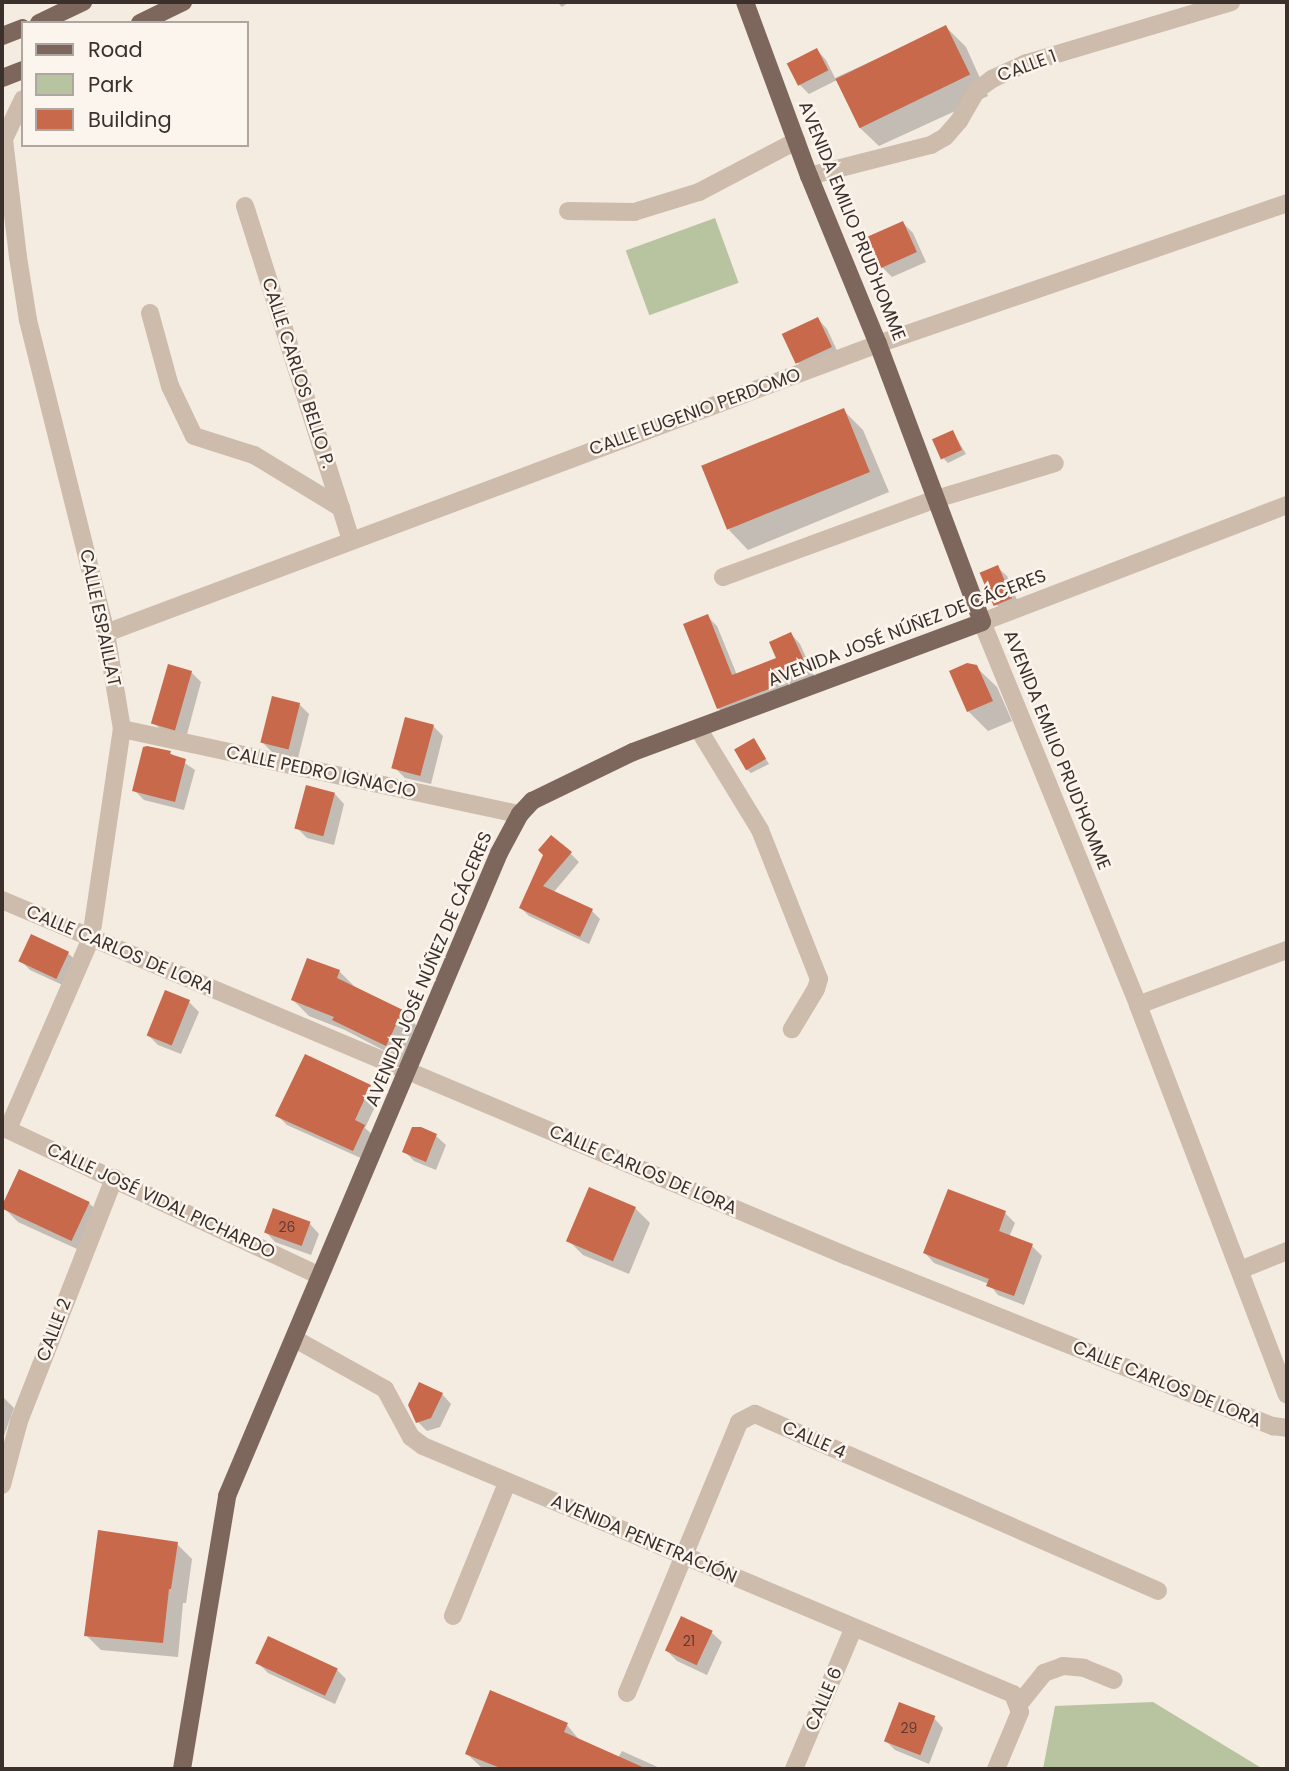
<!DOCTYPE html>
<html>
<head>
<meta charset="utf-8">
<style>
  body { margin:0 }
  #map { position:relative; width:1289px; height:1771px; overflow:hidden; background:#f4ebe1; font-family:Poppins,sans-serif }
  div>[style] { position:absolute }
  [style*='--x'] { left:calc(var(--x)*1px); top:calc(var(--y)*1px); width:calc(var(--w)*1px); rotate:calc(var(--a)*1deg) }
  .green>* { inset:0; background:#b8c4a0; transform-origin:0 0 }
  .shadow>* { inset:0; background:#0003 }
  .building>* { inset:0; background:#c8694b; transform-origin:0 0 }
  .minor>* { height:18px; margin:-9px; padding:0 9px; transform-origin:9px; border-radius:9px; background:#cdbbac }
  .major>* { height:18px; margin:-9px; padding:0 9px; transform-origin:9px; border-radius:9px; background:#7d675c }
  span { translate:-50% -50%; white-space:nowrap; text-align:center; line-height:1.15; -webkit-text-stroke:5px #fbf5ee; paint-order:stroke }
  .number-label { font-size:14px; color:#5e3e33 }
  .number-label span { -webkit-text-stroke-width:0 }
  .street-label { font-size:18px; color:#3b302b }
  .frame { position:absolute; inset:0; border:4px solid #3b302b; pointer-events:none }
  .legend { position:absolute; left:21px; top:21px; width:228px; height:126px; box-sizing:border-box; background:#fbf5ee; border:2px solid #aea6a0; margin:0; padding:9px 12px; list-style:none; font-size:21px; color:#3b302b }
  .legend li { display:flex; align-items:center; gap:14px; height:35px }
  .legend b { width:35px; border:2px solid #aea6a0 }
</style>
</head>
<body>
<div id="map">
  <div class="green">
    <div style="left:715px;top:218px;width:69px;height:95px;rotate:70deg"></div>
    <div style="clip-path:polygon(1153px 1702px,1263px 1769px,1043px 1769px,1055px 1706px)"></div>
  </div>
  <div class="shadow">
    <div style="clip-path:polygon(557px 2px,569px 2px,562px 7px)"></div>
    <div style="clip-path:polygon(946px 27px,966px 47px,988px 96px,879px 146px,859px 127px,837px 80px,809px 94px,799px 84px,817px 50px,826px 60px,835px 78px)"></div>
    <div style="clip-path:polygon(903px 223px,913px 233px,926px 262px,892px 277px,882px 267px)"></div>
    <div style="clip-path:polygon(818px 319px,827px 329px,840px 357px,807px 371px,797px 362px)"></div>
    <div style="clip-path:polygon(843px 410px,863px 430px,889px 492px,748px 550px,729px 530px)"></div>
    <div style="clip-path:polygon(953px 432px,966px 454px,948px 463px,944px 459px)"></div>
    <div style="clip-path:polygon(997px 567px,1007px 576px,1020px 607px,1005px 614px,996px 604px)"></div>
    <div style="clip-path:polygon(707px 616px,717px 626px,737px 675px,778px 659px,791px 634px,800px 644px,815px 677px,728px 717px,718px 708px)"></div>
    <div style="clip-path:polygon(976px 667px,997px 687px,1012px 721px,988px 731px,968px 711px)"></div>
    <div style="clip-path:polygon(191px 672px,201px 682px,186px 738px,164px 733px,154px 723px)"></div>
    <div style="clip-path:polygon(299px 704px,309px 714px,298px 758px,272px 752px,262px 742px)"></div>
    <div style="clip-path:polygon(433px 726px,443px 736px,431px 784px,405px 778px,395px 768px)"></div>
    <div style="clip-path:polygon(754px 740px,769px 764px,751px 773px,746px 769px)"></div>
    <div style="clip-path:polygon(170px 753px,195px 770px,184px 810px,144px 800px,134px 790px)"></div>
    <div style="clip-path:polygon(335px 794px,344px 804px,334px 845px,307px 838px,297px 828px)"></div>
    <div style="clip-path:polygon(570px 853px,579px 862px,553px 893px,592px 911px,600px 919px,589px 944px,529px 916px,521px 908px)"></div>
    <div style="clip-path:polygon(68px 953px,78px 963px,67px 987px,30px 970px,20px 960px)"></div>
    <div style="clip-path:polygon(339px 971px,355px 987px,402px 1011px,418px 1027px,402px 1060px,345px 1030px,309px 1016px,293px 1000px)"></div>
    <div style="clip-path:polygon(189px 1002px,199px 1012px,181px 1054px,158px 1045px,148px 1035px)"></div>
    <div style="clip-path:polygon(370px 1086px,380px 1096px,365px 1128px,374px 1136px,363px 1159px,287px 1125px,277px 1115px)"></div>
    <div style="clip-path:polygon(420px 1129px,436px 1136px,446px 1145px,436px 1170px,414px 1161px,404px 1151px)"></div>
    <div style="clip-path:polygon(89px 1203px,104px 1218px,88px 1254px,18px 1222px,3px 1207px)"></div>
    <div style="clip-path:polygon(635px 1208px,650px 1223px,629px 1274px,583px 1255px,568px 1240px)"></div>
    <div style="clip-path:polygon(1005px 1213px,1015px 1223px,1009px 1237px,1032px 1246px,1042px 1256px,1024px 1305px,998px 1295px,989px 1284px,934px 1263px,925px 1253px)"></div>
    <div style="clip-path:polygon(310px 1224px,319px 1234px,311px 1255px,275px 1242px,266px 1232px)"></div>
    <div style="clip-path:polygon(442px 1394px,451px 1404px,440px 1427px,427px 1431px,418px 1422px)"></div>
    <div style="clip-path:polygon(2px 1396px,14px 1408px,2px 1441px)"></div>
    <div style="clip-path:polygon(177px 1544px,192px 1559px,186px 1603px,183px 1603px,178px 1657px,101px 1650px,86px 1635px)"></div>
    <div style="clip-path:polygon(712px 1633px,722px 1642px,707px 1675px,677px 1661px,667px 1651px)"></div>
    <div style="clip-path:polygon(258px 1663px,336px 1669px,346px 1679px,335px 1704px,268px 1673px)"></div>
    <div style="clip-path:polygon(934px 1718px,943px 1728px,929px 1764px,895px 1750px,885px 1740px)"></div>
    <div style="clip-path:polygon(567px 1725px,581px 1742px,618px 1758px,622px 1751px,662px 1769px,483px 1769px,467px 1754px)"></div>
  </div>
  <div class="building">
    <div style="left:946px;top:25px;width:55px;height:123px;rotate:64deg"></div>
    <div style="left:817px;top:48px;width:25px;height:34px;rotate:63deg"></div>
    <div style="left:903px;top:221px;width:34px;height:39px;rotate:66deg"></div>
    <div style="left:818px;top:317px;width:33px;height:40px;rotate:65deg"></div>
    <div style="left:844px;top:408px;width:69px;height:154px;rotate:68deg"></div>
    <div style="left:953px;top:430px;width:22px;height:23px;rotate:66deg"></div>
    <div style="left:998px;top:565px;width:36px;height:20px;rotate:67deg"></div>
    <div style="clip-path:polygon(708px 614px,732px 675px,776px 658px,769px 642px,791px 632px,807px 667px,772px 683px,774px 687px,717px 709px,683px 624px)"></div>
    <div style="clip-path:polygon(967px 663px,977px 665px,993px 701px,967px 712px,949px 671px)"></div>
    <div style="left:168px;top:664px;width:25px;height:62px;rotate:16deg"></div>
    <div style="left:272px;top:696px;width:29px;height:48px;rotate:14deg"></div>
    <div style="left:405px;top:717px;width:30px;height:53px;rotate:15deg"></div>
    <div style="left:754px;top:738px;width:24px;height:23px;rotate:60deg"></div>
    <div style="clip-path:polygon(147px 746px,171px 751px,170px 754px,186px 759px,175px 802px,132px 791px,143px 747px)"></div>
    <div style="left:306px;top:785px;width:30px;height:45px;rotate:15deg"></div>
    <div style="clip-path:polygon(551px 835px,572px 852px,543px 886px,593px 909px,580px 937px,519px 908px,543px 855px,538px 850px)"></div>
    <div style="left:31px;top:934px;width:42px;height:30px;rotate:25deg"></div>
    <div style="clip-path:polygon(307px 958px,340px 970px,337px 978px,403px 1010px,386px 1046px,332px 1020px,334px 1017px,291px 1000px)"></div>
    <div style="left:165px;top:990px;width:27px;height:49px;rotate:22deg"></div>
    <div style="clip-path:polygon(305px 1054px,371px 1085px,355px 1120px,365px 1125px,353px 1151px,275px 1116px)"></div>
    <div style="clip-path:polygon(412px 1127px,421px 1127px,437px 1134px,426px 1162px,402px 1152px)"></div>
    <div style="left:19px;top:1169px;width:78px;height:43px;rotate:25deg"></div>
    <div style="left:589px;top:1187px;width:51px;height:59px;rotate:23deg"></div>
    <div style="clip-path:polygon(948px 1189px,1006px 1211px,999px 1231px,1033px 1244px,1014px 1296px,986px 1286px,989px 1279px,923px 1253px)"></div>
    <div style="left:273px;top:1208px;width:40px;height:26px;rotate:20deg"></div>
    <div style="clip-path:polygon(419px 1382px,443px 1393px,431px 1418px,416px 1423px,408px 1405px)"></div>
    <div style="clip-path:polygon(98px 1530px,178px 1542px,171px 1589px,169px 1589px,163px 1643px,84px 1636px)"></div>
    <div style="left:681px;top:1616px;width:35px;height:38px;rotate:25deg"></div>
    <div style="left:268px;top:1636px;width:77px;height:30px;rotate:25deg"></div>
    <div style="clip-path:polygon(490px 1690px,568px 1723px,564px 1732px,647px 1769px,503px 1769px,465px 1754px)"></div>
    <div style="left:899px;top:1702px;width:39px;height:42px;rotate:21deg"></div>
  </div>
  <div class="minor">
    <div style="--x:809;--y:176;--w:126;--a:-14.3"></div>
    <div style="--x:931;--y:145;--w:16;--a:-30"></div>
    <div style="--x:945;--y:137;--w:21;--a:-49"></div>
    <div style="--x:959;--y:121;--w:36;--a:-60"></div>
    <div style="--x:977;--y:90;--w:19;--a:-36"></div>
    <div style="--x:992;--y:79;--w:38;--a:-25"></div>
    <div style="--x:1027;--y:63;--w:213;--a:-16.6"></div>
    <div style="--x:245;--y:206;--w:351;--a:72.4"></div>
    <div style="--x:568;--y:211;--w:66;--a:0.9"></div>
    <div style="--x:634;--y:212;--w:68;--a:-17.1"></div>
    <div style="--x:699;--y:192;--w:110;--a:-27.7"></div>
    <div style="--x:150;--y:313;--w:76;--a:74.7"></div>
    <div style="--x:170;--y:386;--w:55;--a:64.4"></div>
    <div style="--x:194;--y:436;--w:63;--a:17.6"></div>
    <div style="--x:254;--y:455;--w:102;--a:31.3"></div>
    <div style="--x:1287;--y:505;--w:327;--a:159"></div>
    <div style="--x:982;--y:622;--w:414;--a:67.8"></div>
    <div style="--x:1138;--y:1005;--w:417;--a:69.1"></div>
    <div style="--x:723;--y:577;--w:227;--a:-20.1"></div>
    <div style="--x:936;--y:499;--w:124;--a:-16.8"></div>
    <div style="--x:106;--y:633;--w:824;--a:-20.52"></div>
    <div style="--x:878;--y:344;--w:433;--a:-19"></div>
    <div style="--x:122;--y:729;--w:407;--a:12.1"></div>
    <div style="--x:699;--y:730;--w:117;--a:58.6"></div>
    <div style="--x:760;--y:830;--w:160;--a:68.4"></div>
    <div style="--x:819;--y:979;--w:10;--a:107"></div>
    <div style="--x:816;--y:989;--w:47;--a:121"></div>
    <div style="--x:2;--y:900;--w:917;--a:22.85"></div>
    <div style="--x:847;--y:1256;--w:459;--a:21.8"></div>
    <div style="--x:1273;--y:1426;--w:14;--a:8"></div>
    <div style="--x:1138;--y:1005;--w:159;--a:-20.3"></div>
    <div style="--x:2;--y:1127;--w:351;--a:25.1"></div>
    <div style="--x:8;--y:1129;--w:208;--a:-66.5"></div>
    <div style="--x:91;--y:938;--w:211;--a:-81.6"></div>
    <div style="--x:122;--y:729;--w:97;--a:-99.5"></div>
    <div style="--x:106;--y:633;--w:323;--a:-104"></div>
    <div style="--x:28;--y:320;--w:64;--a:-99"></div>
    <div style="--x:18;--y:257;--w:119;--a:-96.8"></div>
    <div style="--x:4;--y:139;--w:44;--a:-64.6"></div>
    <div style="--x:1240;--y:1270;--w:51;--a:-22"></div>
    <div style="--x:295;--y:1339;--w:103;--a:29.1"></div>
    <div style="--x:385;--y:1389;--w:55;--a:61.6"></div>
    <div style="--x:411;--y:1437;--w:15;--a:37"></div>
    <div style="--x:423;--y:1446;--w:640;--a:22.8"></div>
    <div style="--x:1013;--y:1694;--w:19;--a:69"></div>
    <div style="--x:1020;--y:1712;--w:62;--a:112.8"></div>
    <div style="--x:2;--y:1485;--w:66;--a:-75.1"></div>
    <div style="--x:19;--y:1421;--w:261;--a:-68.6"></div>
    <div style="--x:453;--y:1616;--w:144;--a:-67.9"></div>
    <div style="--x:627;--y:1693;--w:293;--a:-67.5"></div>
    <div style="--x:739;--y:1422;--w:18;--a:-27"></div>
    <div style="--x:755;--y:1414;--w:440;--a:23.7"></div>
    <div style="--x:1019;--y:1704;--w:40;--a:-51"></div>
    <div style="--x:1044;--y:1673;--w:20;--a:-20"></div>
    <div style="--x:1063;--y:1666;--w:21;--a:5"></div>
    <div style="--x:1084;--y:1668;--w:32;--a:22"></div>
    <div style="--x:794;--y:1769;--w:152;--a:-67.1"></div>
  </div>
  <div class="major">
    <div style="--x:39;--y:23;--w:49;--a:-25.5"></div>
    <div style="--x:140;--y:23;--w:48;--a:-26"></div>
    <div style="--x:2;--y:36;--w:22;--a:-21"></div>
    <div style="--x:2;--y:78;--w:22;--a:-21"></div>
    <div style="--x:182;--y:1769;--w:277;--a:-80.6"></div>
    <div style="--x:227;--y:1496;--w:698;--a:-67.07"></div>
    <div style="--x:499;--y:853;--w:44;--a:-61.7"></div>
    <div style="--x:520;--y:814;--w:18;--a:-47"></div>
    <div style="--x:532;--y:801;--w:112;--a:-25.9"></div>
    <div style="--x:633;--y:752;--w:372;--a:-20.4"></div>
    <div style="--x:982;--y:622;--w:297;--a:-110.5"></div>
    <div style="--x:878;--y:344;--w:182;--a:-112.3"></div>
    <div style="--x:809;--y:176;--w:185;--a:-110.2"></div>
  </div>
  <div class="number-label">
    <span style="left:287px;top:1227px">26</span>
    <span style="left:689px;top:1641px">21</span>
    <span style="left:909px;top:1728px">29</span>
  </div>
  <div class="street-label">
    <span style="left:1027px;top:66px;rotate:-20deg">CALLE 1</span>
    <span style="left:852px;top:221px;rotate:68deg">AVENIDA EMILIO PRUD'HOMME</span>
    <span style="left:298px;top:373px;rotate:72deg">CALLE CARLOS BELLO P.</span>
    <span style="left:695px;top:412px;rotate:-20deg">CALLE EUGENIO PERDOMO</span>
    <span style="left:100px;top:618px;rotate:78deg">CALLE ESPAILLAT</span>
    <span style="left:907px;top:628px;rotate:-21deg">AVENIDA JOSÉ NÚÑEZ DE CÁCERES</span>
    <span style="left:1057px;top:750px;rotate:68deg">AVENIDA EMILIO PRUD'HOMME</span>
    <span style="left:321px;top:772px;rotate:12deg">CALLE PEDRO IGNACIO</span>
    <span style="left:120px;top:950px;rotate:23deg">CALLE CARLOS DE LORA</span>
    <span style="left:429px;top:969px;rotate:-67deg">AVENIDA JOSÉ NÚÑEZ DE CÁCERES</span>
    <span style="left:643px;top:1170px;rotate:23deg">CALLE CARLOS DE LORA</span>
    <span style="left:161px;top:1201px;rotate:25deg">CALLE JOSÉ VIDAL PICHARDO</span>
    <span style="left:54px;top:1330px;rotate:-69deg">CALLE 2</span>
    <span style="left:1167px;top:1384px;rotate:22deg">CALLE CARLOS DE LORA</span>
    <span style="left:814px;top:1440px;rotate:24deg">CALLE 4</span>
    <span style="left:644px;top:1539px;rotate:23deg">AVENIDA PENETRACIÓN</span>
    <span style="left:824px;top:1699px;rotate:-67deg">CALLE 6</span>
  </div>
  <div class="frame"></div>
  <ul class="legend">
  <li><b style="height:9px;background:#7d675c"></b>Road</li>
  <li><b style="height:19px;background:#b8c4a0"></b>Park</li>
  <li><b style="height:19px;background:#c8694b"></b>Building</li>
  </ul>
</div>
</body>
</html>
